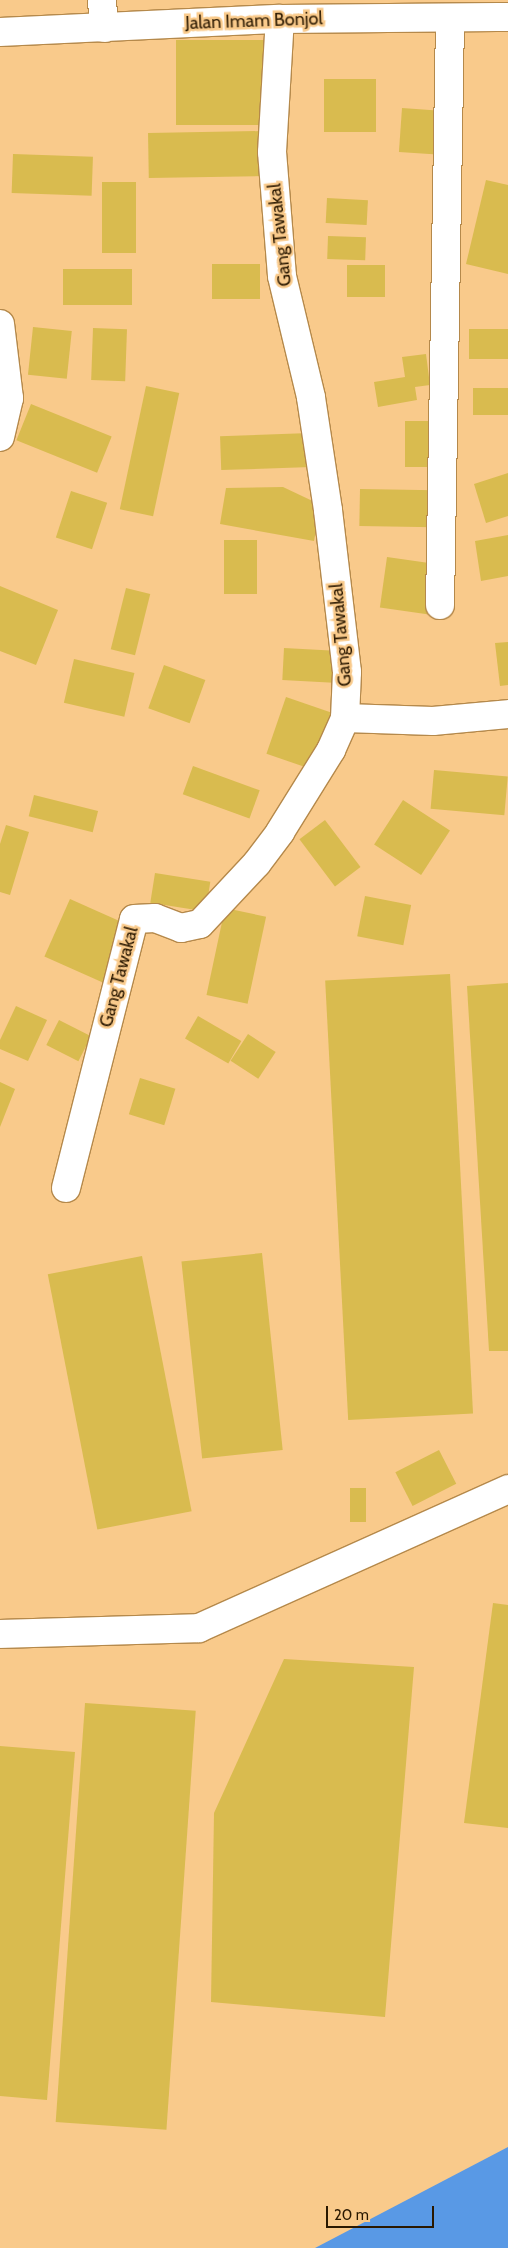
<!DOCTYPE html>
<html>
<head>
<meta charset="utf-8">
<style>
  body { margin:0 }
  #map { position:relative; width:508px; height:2248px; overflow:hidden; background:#f9ca8b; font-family:Cabin,sans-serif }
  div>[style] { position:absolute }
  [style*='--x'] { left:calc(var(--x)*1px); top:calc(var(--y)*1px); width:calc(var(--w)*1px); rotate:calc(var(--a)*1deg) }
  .water>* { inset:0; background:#5999e5 }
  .building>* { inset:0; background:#d9bb4f; transform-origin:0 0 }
  .roads { filter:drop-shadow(1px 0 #b5894b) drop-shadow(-1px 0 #b5894b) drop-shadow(0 1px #b5894b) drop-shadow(0 -1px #b5894b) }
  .minor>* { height:28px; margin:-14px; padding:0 14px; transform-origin:14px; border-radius:14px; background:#fff }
  .major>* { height:28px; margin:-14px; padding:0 14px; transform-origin:14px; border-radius:14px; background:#fff }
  span { translate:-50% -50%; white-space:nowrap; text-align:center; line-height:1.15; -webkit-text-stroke:5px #f9ca8b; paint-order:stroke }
  .street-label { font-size:18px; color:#2a1800 }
  .scale { position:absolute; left:326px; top:2206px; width:108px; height:22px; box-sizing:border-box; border:2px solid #2a1800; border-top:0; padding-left:6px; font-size:15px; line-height:18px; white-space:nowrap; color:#2a1800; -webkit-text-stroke:4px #f9ca8b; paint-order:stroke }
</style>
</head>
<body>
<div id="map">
  <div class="water">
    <div style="clip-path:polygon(508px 2147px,508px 2248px,315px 2248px)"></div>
  </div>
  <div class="building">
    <div style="left:176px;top:40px;width:91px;height:85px"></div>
    <div style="left:324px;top:79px;width:52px;height:53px"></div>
    <div style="left:402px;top:108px;width:42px;height:44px;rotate:4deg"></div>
    <div style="left:263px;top:131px;width:45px;height:115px;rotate:89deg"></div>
    <div style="left:13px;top:154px;width:80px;height:39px;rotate:2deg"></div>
    <div style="clip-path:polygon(486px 180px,508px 185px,508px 274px,466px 264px)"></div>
    <div style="left:102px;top:182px;width:34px;height:71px"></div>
    <div style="left:327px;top:198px;width:41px;height:25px;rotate:3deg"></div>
    <div style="left:328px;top:236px;width:38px;height:23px;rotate:2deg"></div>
    <div style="left:212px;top:264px;width:48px;height:35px"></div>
    <div style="left:347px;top:265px;width:38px;height:32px"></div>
    <div style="left:63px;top:269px;width:69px;height:36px"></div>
    <div style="left:33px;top:327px;width:39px;height:48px;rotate:6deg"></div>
    <div style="left:93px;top:328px;width:34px;height:52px;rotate:2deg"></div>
    <div style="left:469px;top:329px;width:39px;height:30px"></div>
    <div style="clip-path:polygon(426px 354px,430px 385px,415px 387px,417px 400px,378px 407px,374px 382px,405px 377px,402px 357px)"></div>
    <div style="left:146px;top:386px;width:34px;height:126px;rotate:12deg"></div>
    <div style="left:508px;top:388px;width:27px;height:35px;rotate:90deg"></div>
    <div style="left:31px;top:404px;width:87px;height:39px;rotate:22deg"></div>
    <div style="left:405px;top:421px;width:33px;height:46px"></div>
    <div style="left:310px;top:433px;width:34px;height:90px;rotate:88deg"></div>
    <div style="clip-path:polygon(508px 473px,508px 516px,486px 523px,474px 484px)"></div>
    <div style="clip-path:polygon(283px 487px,321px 505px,314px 541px,220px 524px,226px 488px)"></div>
    <div style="left:360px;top:489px;width:75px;height:37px;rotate:1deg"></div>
    <div style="left:71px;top:491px;width:38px;height:49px;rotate:18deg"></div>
    <div style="clip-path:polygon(508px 535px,508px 576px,481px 581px,475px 541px)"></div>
    <div style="left:224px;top:540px;width:33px;height:54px"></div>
    <div style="left:387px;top:557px;width:53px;height:51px;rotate:8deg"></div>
    <div style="clip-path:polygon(0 586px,58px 610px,36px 665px,0 651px)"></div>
    <div style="left:126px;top:588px;width:25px;height:63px;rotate:14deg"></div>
    <div style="clip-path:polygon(508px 642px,508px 685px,500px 686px,495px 643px)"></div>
    <div style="left:284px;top:648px;width:51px;height:32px;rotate:3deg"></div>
    <div style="left:74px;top:659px;width:62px;height:45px;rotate:13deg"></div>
    <div style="left:164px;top:665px;width:44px;height:46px;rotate:20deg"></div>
    <div style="left:286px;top:697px;width:50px;height:60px;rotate:19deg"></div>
    <div style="left:193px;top:766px;width:71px;height:30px;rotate:20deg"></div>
    <div style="left:434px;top:770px;width:74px;height:39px;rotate:5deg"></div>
    <div style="left:34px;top:795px;width:66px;height:22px;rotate:14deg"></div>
    <div style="left:403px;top:800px;width:56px;height:53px;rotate:33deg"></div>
    <div style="left:325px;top:820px;width:59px;height:32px;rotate:53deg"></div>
    <div style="clip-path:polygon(6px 825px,29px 832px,10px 895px,0 892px,0 844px)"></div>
    <div style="left:155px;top:873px;width:56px;height:30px;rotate:9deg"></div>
    <div style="left:365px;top:896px;width:47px;height:41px;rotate:11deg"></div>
    <div style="left:70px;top:899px;width:67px;height:63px;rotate:24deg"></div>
    <div style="left:225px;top:908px;width:42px;height:89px;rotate:12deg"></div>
    <div style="left:450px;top:974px;width:440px;height:125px;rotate:87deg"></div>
    <div style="clip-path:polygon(508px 983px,508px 1351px,489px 1351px,467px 986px)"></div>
    <div style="clip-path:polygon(16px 1006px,47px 1020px,28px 1061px,0 1049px,0 1040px)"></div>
    <div style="left:198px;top:1016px;width:50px;height:26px;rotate:30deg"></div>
    <div style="left:59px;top:1020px;width:36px;height:28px;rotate:27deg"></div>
    <div style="left:248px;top:1034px;width:33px;height:32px;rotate:33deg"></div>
    <div style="left:140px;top:1078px;width:37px;height:38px;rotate:17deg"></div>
    <div style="clip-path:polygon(0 1082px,15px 1089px,0 1127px)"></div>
    <div style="left:262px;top:1253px;width:198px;height:81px;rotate:84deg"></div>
    <div style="left:142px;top:1256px;width:260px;height:96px;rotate:79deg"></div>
    <div style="left:439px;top:1450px;width:38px;height:49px;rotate:63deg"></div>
    <div style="left:350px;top:1488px;width:16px;height:34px"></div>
    <div style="clip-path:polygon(493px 1603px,508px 1605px,508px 1828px,464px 1823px)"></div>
    <div style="clip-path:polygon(284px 1659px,414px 1667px,385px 2017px,211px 2002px,214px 1813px)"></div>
    <div style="left:85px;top:1703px;width:111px;height:420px;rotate:4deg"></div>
    <div style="clip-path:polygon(0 1746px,75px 1752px,47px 2100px,0 2096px)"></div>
  </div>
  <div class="roads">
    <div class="minor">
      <div style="--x:102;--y:0;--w:28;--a:86"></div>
      <div style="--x:0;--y:324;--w:75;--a:83.1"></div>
      <div style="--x:9;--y:398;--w:40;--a:103"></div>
      <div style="--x:440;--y:605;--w:587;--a:-89.02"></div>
      <div style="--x:345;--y:718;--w:88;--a:2"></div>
      <div style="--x:433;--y:721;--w:75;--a:-5.3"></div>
      <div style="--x:66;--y:1188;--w:277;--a:-75.8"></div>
      <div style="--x:134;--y:919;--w:21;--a:-3"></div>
      <div style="--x:155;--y:918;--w:28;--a:21"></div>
      <div style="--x:181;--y:928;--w:19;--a:-12"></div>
      <div style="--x:200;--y:924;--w:83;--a:-46.9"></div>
      <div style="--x:257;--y:863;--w:39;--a:-53"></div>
      <div style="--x:280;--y:832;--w:97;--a:-58.1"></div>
      <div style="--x:331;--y:750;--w:35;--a:-66"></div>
      <div style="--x:345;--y:718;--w:46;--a:-87.5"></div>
      <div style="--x:347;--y:672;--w:163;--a:-96.7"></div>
      <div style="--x:328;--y:510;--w:114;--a:-98.6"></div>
      <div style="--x:311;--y:397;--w:124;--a:-103.5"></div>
      <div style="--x:282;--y:276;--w:124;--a:-94.6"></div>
      <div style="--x:272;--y:152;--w:133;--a:-86.6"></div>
      <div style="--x:0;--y:1634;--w:199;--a:-1.7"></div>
      <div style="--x:199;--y:1628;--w:339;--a:-24.2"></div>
    </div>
    <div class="major">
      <div style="--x:0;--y:32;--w:280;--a:-2.7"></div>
      <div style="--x:280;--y:19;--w:228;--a:-0.5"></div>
    </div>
  </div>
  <div class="street-label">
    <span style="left:254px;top:21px;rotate:-2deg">Jalan Imam Bonjol</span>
    <span style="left:280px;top:235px;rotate:-96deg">Gang Tawakal</span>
    <span style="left:341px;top:635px;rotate:-95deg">Gang Tawakal</span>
    <span style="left:119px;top:977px;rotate:-75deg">Gang Tawakal</span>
  </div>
  <div class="scale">20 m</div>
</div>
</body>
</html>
